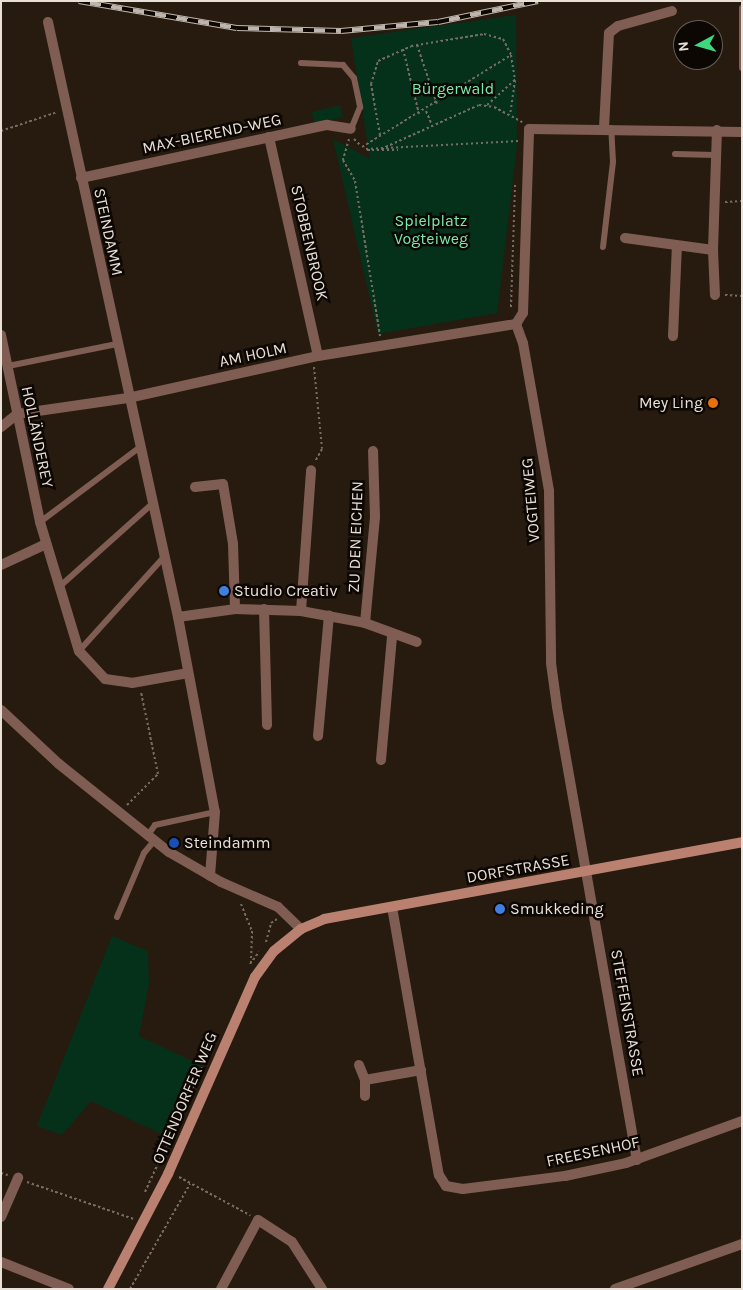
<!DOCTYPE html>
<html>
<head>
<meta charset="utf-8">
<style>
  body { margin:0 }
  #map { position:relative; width:743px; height:1290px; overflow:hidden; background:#271b0f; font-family:Karla,sans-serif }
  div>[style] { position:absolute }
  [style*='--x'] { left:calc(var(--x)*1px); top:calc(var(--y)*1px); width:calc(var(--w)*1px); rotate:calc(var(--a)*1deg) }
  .green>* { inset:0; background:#05311b; transform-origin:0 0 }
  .path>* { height:2px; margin-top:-1px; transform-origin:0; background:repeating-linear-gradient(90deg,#786d63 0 2.5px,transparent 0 5px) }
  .service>* { height:6px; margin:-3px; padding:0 3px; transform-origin:3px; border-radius:3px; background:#805d53 }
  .minor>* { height:10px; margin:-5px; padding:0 5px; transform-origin:5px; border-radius:5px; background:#805d53 }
  .tertiary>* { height:10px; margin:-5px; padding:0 5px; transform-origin:5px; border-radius:5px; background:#805d53 }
  .secondary>* { height:10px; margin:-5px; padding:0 5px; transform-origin:5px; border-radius:5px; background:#ba8171 }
  .rail>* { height:5.5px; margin-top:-2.75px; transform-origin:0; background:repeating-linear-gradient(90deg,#0c0703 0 11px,#bfb5ac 0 22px); box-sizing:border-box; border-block:1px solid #bfb5ac }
  .dots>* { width:14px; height:14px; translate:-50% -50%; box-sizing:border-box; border:2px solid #0c0703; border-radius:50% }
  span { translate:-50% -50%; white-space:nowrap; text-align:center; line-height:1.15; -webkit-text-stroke:5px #0c0703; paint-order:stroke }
  .park-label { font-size:16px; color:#79eba9 }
  .street-label { font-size:16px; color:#e9e0d8 }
  .poi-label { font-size:16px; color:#e9e0d8 }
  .right { translate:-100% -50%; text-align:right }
  .left { translate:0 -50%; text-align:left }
  .frame { position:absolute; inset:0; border:2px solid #e9e0d8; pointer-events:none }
  .north { position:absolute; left:673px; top:20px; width:50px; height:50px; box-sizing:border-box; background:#0c0703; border:1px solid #645e58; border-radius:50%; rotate:264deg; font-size:14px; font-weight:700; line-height:20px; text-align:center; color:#e9e0d8 }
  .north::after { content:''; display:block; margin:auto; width:18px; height:22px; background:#3ed77d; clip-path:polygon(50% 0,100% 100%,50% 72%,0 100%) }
</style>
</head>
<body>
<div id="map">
  <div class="green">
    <div style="clip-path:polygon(516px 15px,517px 146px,497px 313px,378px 334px,333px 139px,370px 159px,351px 38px)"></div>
    <div style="left:340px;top:105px;width:12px;height:29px;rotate:76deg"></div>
    <div style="clip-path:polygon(112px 936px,148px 951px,149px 984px,139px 1036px,201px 1065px,168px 1137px,91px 1101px,62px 1135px,37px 1126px)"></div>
  </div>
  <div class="path">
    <div style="--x:417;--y:45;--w:62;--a:71.3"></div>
    <div style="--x:403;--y:49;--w:67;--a:76.2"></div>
    <div style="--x:487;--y:105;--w:38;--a:-42"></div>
    <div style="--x:426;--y:111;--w:15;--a:67"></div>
    <div style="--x:1;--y:131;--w:59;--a:-18.7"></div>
    <div style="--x:380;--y:135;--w:52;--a:-100"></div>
    <div style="--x:371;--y:84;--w:24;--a:-73"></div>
    <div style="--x:378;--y:61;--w:36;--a:-24"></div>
    <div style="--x:411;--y:46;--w:74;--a:-9.3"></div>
    <div style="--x:484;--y:34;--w:20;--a:15"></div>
    <div style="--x:503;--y:39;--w:18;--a:63"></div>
    <div style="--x:511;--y:55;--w:25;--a:81"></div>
    <div style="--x:515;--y:80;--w:35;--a:98"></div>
    <div style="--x:349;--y:139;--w:22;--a:106"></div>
    <div style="--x:343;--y:160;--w:24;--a:60"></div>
    <div style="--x:355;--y:181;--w:157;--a:80.8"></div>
    <div style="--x:354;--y:139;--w:10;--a:45"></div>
    <div style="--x:362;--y:147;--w:175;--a:-31.7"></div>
    <div style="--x:366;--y:149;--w:153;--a:-3"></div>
    <div style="--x:381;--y:149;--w:107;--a:-24.2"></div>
    <div style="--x:479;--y:105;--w:15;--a:8"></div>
    <div style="--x:494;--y:107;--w:32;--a:28"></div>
    <div style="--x:367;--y:150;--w:31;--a:0"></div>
    <div style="--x:725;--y:202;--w:17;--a:-3"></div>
    <div style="--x:725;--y:295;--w:17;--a:3"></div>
    <div style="--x:511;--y:307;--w:122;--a:-88.1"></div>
    <div style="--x:314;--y:367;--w:82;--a:84.4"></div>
    <div style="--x:322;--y:449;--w:13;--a:119"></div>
    <div style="--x:127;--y:805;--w:44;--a:-45"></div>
    <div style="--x:158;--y:774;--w:84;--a:-101.7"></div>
    <div style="--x:241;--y:904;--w:29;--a:68"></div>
    <div style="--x:252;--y:931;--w:31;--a:92"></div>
    <div style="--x:266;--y:942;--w:20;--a:-75"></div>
    <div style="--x:271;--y:923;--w:7;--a:-34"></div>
    <div style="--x:250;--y:964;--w:15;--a:-53"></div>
    <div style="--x:1;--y:1173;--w:7;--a:16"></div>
    <div style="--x:179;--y:1177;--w:81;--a:28.2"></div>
    <div style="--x:27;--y:1182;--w:113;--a:19.1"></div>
    <div style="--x:145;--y:1192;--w:154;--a:-65.4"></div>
    <div style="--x:130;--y:1289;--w:121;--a:-60.3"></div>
  </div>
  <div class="service">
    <div style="--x:742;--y:8;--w:60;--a:90"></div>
    <div style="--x:301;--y:63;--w:42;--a:2.7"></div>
    <div style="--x:343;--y:65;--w:17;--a:50"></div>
    <div style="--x:354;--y:78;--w:30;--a:78"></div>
    <div style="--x:360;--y:107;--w:24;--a:112"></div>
    <div style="--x:675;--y:154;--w:41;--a:1.4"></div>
    <div style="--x:603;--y:247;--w:86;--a:-83.3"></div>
    <div style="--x:613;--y:162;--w:34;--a:-93"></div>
    <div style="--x:8;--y:366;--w:111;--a:-11.4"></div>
    <div style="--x:40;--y:522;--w:124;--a:-36.8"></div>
    <div style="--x:58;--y:588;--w:126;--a:-41.8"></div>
    <div style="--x:79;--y:651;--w:125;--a:-47.9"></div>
    <div style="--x:148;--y:835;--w:12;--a:-55"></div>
    <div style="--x:155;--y:825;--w:61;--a:-12.2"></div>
    <div style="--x:117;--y:917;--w:69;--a:-67.1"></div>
    <div style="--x:144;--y:853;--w:17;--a:-50"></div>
  </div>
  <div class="minor">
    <div style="--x:48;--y:22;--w:609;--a:77.68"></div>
    <div style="--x:178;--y:617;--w:198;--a:79.3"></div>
    <div style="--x:215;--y:812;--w:64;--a:94.5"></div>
    <div style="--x:604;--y:128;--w:95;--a:-87"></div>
    <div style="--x:609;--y:33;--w:11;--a:-38"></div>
    <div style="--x:618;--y:26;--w:56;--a:-15.5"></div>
    <div style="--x:269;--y:137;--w:224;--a:77.4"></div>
    <div style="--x:81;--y:178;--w:252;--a:-12.2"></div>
    <div style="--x:327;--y:125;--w:24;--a:9"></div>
    <div style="--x:625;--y:238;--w:89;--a:7.8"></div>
    <div style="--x:713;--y:250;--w:120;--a:-88.1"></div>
    <div style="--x:713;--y:250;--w:45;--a:87.5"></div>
    <div style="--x:516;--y:324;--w:20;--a:70"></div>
    <div style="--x:523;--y:343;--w:150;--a:80"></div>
    <div style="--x:549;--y:491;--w:172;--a:89.3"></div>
    <div style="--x:551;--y:663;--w:44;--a:82.2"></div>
    <div style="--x:557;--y:707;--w:460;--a:80"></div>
    <div style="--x:516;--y:324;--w:13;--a:-58"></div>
    <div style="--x:523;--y:313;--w:184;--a:-88.1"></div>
    <div style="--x:529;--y:129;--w:213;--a:0.8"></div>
    <div style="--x:1;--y:335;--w:191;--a:78.2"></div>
    <div style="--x:40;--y:522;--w:135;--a:73.2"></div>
    <div style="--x:79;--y:651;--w:38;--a:47"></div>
    <div style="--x:105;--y:679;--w:27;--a:8"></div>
    <div style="--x:132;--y:683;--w:57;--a:-10.1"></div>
    <div style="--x:673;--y:336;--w:90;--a:-87.5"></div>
    <div style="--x:1;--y:427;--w:21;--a:-39"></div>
    <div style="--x:17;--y:414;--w:112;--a:-8.2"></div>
    <div style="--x:128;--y:398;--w:195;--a:-12.5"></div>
    <div style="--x:318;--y:356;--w:201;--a:-9.2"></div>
    <div style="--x:195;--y:487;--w:28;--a:-6"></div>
    <div style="--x:223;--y:484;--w:61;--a:80.5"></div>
    <div style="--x:233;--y:544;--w:65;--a:88.2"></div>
    <div style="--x:1;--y:565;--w:50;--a:-25"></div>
    <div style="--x:264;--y:609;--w:116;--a:88.5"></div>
    <div style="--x:301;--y:611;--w:141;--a:-85.9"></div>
    <div style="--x:178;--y:617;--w:58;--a:-8"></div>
    <div style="--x:235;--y:609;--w:66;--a:1.7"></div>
    <div style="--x:301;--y:611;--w:65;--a:10.6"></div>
    <div style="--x:365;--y:623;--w:55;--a:20.1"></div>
    <div style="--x:365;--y:623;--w:106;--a:-84.6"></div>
    <div style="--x:375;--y:517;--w:66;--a:-91.7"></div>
    <div style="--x:318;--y:736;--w:121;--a:-84.8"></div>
    <div style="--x:381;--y:760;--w:124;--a:-84.9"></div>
    <div style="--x:392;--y:907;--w:272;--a:80.1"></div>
    <div style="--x:439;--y:1175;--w:13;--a:58"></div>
    <div style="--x:446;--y:1186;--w:17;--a:10"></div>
    <div style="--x:463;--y:1189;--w:103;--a:-7.3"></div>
    <div style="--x:565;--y:1176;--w:62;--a:-12"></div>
    <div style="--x:626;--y:1163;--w:123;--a:-19.9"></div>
    <div style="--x:359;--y:1065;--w:16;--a:68"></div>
    <div style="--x:365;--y:1080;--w:16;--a:90"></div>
    <div style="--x:365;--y:1080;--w:57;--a:-10.1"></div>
    <div style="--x:1;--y:1217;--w:43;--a:-66.4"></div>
    <div style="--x:1;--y:1262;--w:73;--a:21.7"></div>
    <div style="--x:221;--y:1289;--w:78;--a:-61.8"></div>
    <div style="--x:258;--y:1220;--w:40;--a:32.9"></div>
    <div style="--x:292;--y:1242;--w:56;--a:57.4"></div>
    <div style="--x:615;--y:1289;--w:135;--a:-19.5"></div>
  </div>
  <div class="tertiary">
    <div style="--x:1;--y:710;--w:79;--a:43"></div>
    <div style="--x:59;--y:764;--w:141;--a:38.7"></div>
    <div style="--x:169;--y:852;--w:60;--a:30"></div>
    <div style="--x:221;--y:882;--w:62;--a:23.7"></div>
    <div style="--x:278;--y:907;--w:32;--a:44"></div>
  </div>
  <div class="secondary">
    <div style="--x:108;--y:1289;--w:130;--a:-62.4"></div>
    <div style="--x:168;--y:1174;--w:215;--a:-66.2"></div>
    <div style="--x:255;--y:977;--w:32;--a:-54"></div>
    <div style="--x:274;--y:951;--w:35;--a:-39"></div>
    <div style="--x:301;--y:929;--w:25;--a:-23"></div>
    <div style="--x:324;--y:919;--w:425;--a:-10.4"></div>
  </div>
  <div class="rail">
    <div style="--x:79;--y:1;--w:160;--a:9.7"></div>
    <div style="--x:237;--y:28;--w:104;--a:1.7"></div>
    <div style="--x:341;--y:31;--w:97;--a:-5.3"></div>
    <div style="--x:438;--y:22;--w:102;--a:-11.9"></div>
  </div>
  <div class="dots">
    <div style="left:713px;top:403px;background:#e8710a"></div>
    <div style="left:224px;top:591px;background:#3f7fe0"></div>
    <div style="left:174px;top:843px;background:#1a4fb4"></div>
    <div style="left:500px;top:909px;background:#3f7fe0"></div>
  </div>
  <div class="park-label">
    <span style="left:453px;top:89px">Bürgerwald</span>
    <span style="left:431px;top:230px">Spielplatz<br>Vogteiweg</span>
  </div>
  <div class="street-label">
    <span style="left:212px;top:134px;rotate:-12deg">MAX-BIEREND-WEG</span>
    <span style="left:108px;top:232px;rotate:78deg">STEINDAMM</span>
    <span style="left:309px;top:243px;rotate:77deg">STOBBENBROOK</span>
    <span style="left:253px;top:355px;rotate:-12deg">AM HOLM</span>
    <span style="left:37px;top:437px;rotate:78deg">HOLLÄNDEREY</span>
    <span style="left:531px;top:500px;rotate:-95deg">VOGTEIWEG</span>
    <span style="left:356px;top:537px;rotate:-88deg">ZU DEN EICHEN</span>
    <span style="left:518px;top:869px;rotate:-10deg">DORFSTRASSE</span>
    <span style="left:627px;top:1013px;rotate:80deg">STEFFENSTRASSE</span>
    <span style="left:185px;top:1098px;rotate:-67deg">OTTENDORFER WEG</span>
    <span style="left:593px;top:1152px;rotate:-12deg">FREESENHOF</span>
  </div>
  <div class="poi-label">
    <span class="right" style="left:703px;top:403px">Mey Ling</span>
    <span class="left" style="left:234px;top:591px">Studio Creativ</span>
    <span class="left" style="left:184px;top:843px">Steindamm</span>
    <span class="left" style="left:510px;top:909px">Smukkeding</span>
  </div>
  <div class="frame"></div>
  <div class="north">N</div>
</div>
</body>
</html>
